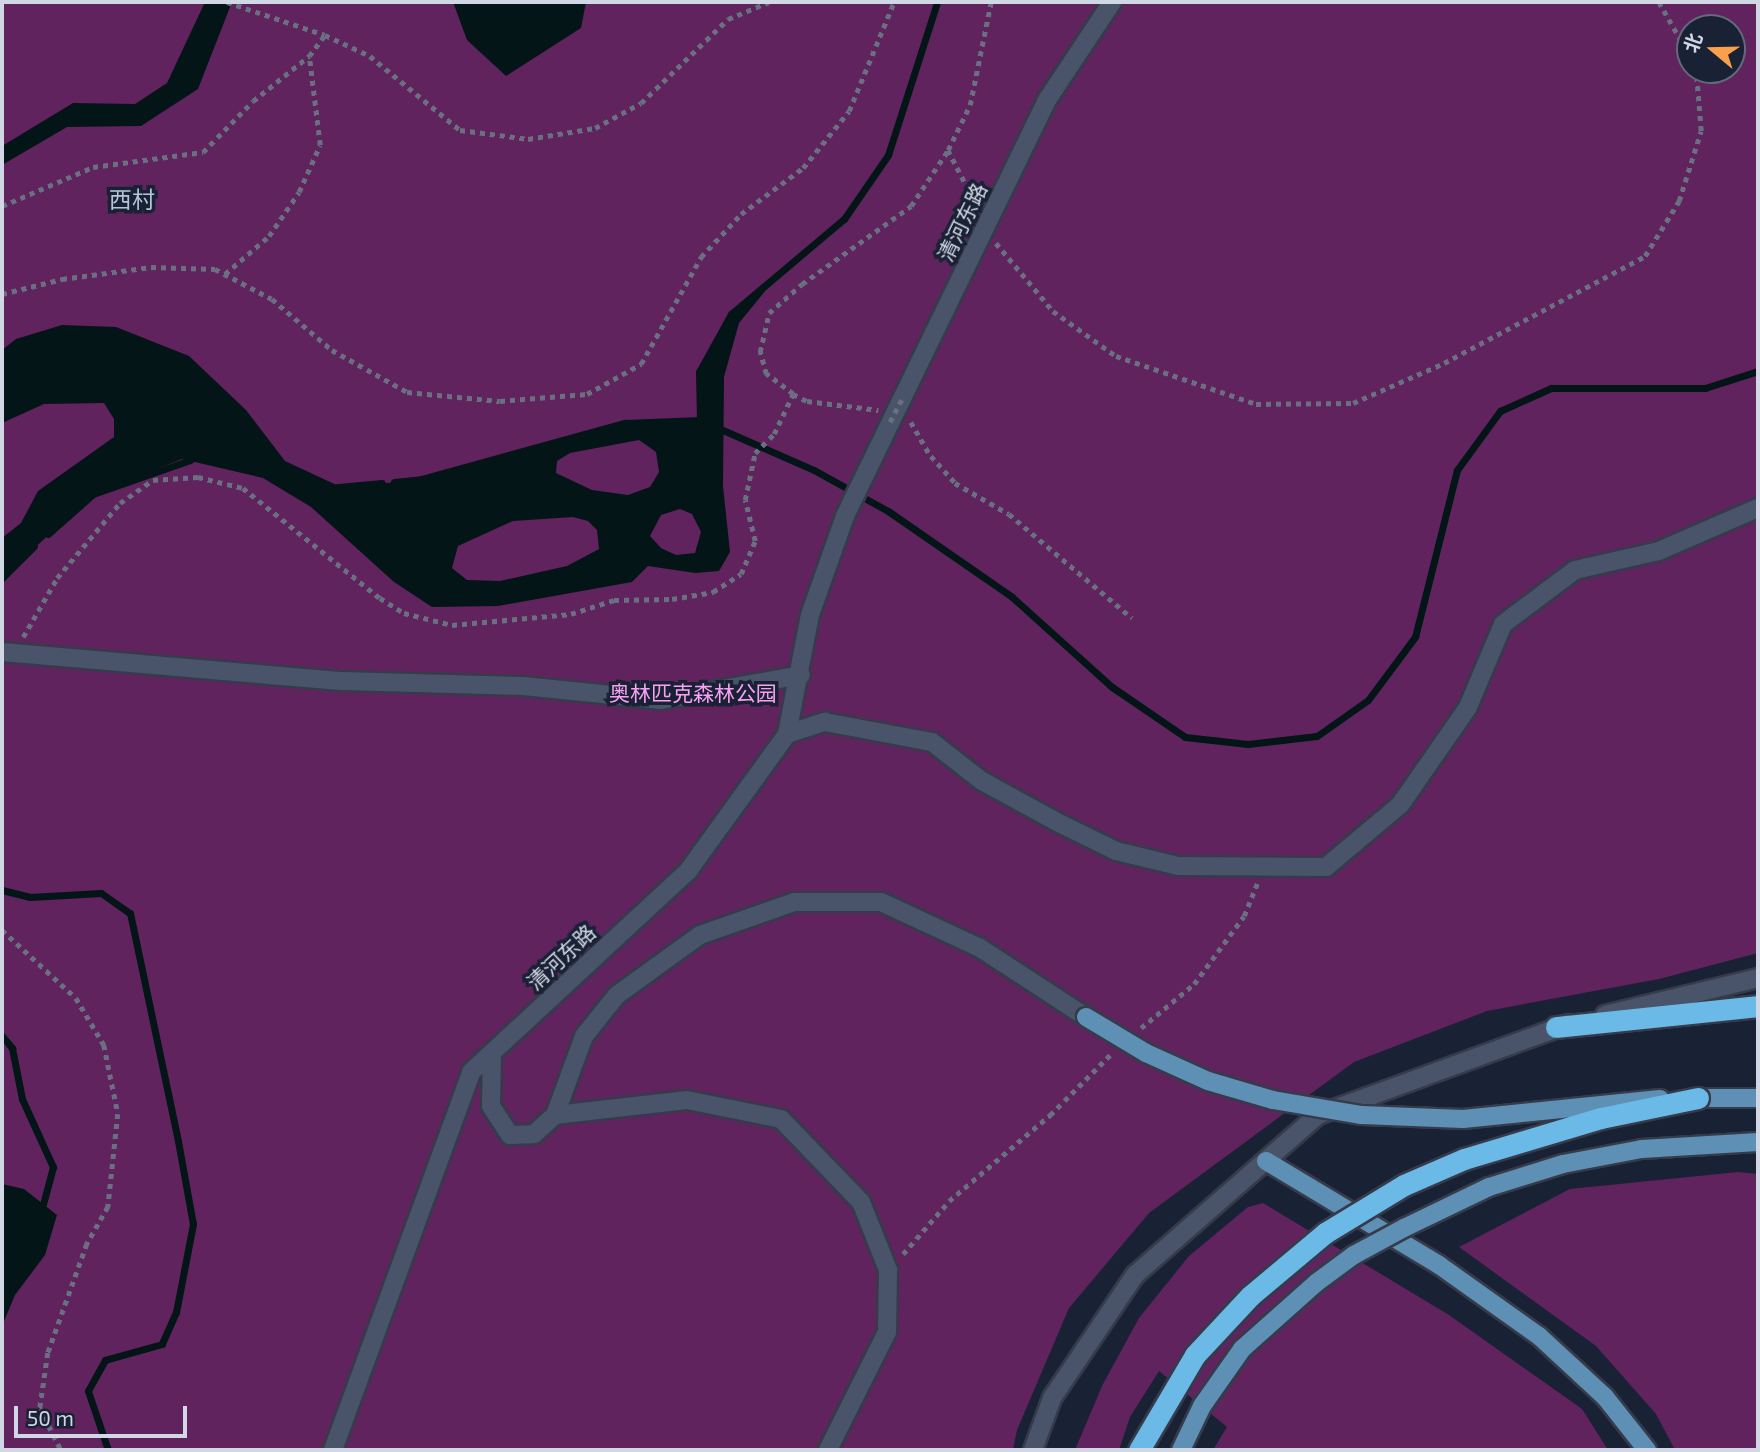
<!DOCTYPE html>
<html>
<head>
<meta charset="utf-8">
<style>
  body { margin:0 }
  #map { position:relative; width:1760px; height:1452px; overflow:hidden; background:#192134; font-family:"Exo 2","Noto Sans SC",sans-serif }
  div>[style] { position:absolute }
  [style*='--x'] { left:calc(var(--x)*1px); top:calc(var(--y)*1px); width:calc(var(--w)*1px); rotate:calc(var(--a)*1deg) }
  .green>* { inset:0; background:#60235e }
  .water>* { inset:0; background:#041517 }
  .stream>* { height:7px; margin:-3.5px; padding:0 3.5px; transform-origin:3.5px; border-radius:3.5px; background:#041517 }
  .path>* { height:4.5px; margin-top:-2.25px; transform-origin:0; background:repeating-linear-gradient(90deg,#697080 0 5px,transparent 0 10px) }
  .roads { filter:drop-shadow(2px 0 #363b4b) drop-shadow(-2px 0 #363b4b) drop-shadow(0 2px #363b4b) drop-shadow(0 -2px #363b4b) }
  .minor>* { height:18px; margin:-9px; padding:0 9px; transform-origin:9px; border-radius:9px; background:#495369 }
  .major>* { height:18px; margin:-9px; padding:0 9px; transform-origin:9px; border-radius:9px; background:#5d90b4 }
  .highway>* { height:21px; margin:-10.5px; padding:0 10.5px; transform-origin:10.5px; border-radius:10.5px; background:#6bb9e6 }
  .path-bridge>* { height:4.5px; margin-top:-2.25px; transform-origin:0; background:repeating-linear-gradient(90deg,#697080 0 5px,transparent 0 10px) }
  .bridges { filter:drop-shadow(2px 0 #363b4b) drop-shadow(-2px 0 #363b4b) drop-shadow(0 2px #363b4b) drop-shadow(0 -2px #363b4b) }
  .major-bridge>* { height:18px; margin:-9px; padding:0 9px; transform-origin:9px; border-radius:9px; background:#5d90b4 }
  .highway-bridge>* { height:21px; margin:-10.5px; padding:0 10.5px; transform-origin:10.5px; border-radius:10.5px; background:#6bb9e6 }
  span { translate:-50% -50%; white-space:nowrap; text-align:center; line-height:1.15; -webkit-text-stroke:7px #192134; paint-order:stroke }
  .street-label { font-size:21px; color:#d1d7e4 }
  .park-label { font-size:21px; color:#f9a0f4 }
  .neighbourhood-label { font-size:23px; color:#b7c3dc }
  .frame { position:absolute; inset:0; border:4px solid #d1d7e4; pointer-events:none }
  .north { position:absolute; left:1676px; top:14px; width:70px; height:70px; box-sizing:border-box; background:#192134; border:2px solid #636a7a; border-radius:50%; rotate:289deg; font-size:19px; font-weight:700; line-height:28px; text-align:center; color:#d1d7e4 }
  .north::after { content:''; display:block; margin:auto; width:24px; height:32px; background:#f8a04b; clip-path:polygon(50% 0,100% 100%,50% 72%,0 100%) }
  .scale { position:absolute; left:14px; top:1406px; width:173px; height:32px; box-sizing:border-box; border:4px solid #d1d7e4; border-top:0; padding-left:9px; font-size:21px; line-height:24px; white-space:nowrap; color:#d1d7e4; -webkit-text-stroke:5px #192134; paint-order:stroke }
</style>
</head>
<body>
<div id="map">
  <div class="green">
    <div style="clip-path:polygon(evenodd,2px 2px,1758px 2px,1758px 953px,1659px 979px,1487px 1011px,1354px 1062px,1149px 1213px,1069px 1308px,1017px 1430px,1013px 1450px,2px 1450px,2px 2px,1690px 28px,1732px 28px,1732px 70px,1690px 70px,1690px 28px)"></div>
    <div style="clip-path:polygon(1738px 1172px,1758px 1174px,1758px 1450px,1675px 1450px,1656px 1414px,1596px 1346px,1459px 1247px,1570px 1189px)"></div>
    <div style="clip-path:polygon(1263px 1203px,1449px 1315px,1582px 1409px,1608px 1450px,1213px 1450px,1227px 1427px,1159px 1371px,1130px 1417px,1119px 1450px,1075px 1450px,1102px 1386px,1139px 1318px,1189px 1256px,1248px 1207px)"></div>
  </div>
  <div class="water">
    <div style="clip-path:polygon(205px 2px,232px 2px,198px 89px,141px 126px,67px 127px,2px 165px,2px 146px,73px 103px,135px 104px,167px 83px)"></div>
    <div style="clip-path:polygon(453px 2px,586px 2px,581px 28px,506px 76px,467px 40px)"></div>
    <div style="clip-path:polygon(evenodd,779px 274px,739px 323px,724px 377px,723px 486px,730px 552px,719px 571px,695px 573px,648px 566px,632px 582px,498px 606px,432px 607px,394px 582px,311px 507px,263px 478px,182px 459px,93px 494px,2px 578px,2px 538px,21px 523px,38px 491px,114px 437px,114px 419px,104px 403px,44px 404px,2px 423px,2px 350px,16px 339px,62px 325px,116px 327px,189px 356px,246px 410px,285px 461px,343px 488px,421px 479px,625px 423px,700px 419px,699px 372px,731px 314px,779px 274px,639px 440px,656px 452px,659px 472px,650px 487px,628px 495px,592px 490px,556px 473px,557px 461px,570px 453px,639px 440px,779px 274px,680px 509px,692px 514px,701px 532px,695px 553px,676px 555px,661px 548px,650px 536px,661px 515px,680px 509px,779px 274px,573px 517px,588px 521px,597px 530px,599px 549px,567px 566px,500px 581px,467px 580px,452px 568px,458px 546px,513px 521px,573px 517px)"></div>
    <div style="clip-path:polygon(2px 1184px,24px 1189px,57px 1215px,45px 1255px,15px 1295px,2px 1326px)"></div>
  </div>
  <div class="stream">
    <div style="--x:700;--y:420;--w:124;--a:23.7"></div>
    <div style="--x:814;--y:470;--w:85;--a:29"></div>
    <div style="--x:888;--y:511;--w:151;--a:34.7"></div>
    <div style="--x:1012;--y:597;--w:135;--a:42"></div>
    <div style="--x:1112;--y:687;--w:88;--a:34.4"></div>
    <div style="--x:1185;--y:737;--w:63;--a:6.3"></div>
    <div style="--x:1248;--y:744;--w:69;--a:-6.6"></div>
    <div style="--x:1317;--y:736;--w:62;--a:-35.2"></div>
    <div style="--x:1368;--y:700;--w:79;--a:-53.3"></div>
    <div style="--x:1415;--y:637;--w:172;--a:-75.9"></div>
    <div style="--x:1457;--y:470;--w:73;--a:-53.9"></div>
    <div style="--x:1500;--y:411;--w:56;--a:-24.3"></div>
    <div style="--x:1551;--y:388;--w:154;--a:0"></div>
    <div style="--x:1705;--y:388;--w:56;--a:-17.8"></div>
    <div style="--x:394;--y:482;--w:27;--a:-6"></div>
    <div style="--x:421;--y:479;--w:212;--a:-15.4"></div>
    <div style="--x:625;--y:423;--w:75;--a:-2.3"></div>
    <div style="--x:700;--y:420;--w:48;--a:-91.2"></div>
    <div style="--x:699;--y:372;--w:66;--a:-61.1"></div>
    <div style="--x:731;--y:314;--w:148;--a:-40.1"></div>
    <div style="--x:844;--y:219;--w:78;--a:-55.5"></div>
    <div style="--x:888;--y:155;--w:161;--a:-72.2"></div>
    <div style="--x:338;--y:487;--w:44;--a:-5.2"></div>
    <div style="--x:48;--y:534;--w:60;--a:-41.6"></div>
    <div style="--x:93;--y:494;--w:103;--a:-19.3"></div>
    <div style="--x:2;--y:578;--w:45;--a:-45"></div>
    <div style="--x:2;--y:890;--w:29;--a:14"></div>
    <div style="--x:30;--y:897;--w:71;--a:-3.2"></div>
    <div style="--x:101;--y:893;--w:35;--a:35"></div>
    <div style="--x:130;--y:913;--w:233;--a:78.1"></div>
    <div style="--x:178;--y:1141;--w:84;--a:79.8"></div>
    <div style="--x:193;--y:1224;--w:90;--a:100.9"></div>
    <div style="--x:176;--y:1312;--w:35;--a:114"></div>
    <div style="--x:162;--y:1344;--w:59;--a:164.3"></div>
    <div style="--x:105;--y:1360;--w:35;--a:119"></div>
    <div style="--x:88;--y:1391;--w:62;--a:71.3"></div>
    <div style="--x:2;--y:1036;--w:16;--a:50"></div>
    <div style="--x:12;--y:1048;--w:52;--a:78.9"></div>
    <div style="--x:22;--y:1099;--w:75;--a:65.5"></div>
    <div style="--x:53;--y:1167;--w:38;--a:105"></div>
  </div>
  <div class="path">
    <div style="--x:227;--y:2;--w:103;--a:18.6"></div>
    <div style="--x:1659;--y:2;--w:62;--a:60.1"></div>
    <div style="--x:948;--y:150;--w:59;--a:62.6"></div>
    <div style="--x:2;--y:206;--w:99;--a:-23.2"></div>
    <div style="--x:93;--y:167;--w:111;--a:-7.8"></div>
    <div style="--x:203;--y:152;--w:71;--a:-45.6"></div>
    <div style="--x:253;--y:101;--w:72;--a:-38.8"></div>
    <div style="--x:309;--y:56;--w:26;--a:-53"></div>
    <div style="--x:325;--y:35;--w:50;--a:25"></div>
    <div style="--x:370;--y:56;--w:117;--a:39.4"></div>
    <div style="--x:460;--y:130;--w:69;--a:7.5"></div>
    <div style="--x:528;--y:139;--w:68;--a:-9.3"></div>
    <div style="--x:595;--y:128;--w:52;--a:-28.5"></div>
    <div style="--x:641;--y:103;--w:121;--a:-44"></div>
    <div style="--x:728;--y:19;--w:44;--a:-22.5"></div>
    <div style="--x:996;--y:243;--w:89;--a:50"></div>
    <div style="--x:1053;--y:311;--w:77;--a:35.5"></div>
    <div style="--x:1116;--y:356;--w:148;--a:18.9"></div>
    <div style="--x:1256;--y:404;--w:97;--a:-0.6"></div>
    <div style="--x:1353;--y:403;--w:99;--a:-23.7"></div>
    <div style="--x:1444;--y:363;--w:228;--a:-28"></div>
    <div style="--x:1645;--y:256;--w:65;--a:-58.3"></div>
    <div style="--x:1679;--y:201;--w:73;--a:-72.6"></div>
    <div style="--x:1701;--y:131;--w:61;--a:-94.7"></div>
    <div style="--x:225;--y:274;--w:58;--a:-40.8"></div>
    <div style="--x:269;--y:236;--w:53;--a:-55.7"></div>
    <div style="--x:299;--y:192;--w:51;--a:-65.9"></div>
    <div style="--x:320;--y:145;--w:90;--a:-97"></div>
    <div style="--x:2;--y:294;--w:62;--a:-14"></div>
    <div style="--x:62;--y:279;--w:90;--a:-7.7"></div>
    <div style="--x:151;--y:267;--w:64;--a:1.8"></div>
    <div style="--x:215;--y:269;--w:64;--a:27.8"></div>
    <div style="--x:272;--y:299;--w:79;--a:40.4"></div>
    <div style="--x:332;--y:350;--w:86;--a:29.2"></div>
    <div style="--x:407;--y:392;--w:93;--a:5.5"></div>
    <div style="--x:500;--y:401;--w:87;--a:-4.6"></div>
    <div style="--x:587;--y:394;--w:62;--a:-29.1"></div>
    <div style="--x:641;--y:364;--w:123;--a:-60.7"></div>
    <div style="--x:701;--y:257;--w:59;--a:-47.1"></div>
    <div style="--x:741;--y:214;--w:77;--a:-36.6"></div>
    <div style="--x:803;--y:168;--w:73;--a:-51.1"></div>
    <div style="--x:849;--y:111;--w:118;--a:-67.6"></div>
    <div style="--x:793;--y:394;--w:16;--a:27"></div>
    <div style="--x:807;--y:401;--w:72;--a:7.2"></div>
    <div style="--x:911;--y:422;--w:39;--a:60"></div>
    <div style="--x:931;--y:456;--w:36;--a:48"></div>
    <div style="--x:955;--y:483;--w:62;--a:29.9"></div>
    <div style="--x:1009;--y:514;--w:161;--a:40.2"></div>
    <div style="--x:23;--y:637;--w:68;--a:-60"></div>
    <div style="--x:57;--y:578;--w:98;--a:-50"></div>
    <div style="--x:120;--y:503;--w:40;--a:-34.9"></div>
    <div style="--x:153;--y:480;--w:45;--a:-3.8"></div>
    <div style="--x:198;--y:477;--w:46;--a:13.7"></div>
    <div style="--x:243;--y:488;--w:176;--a:38.8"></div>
    <div style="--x:380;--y:598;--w:28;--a:32"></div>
    <div style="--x:404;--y:613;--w:49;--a:14"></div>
    <div style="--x:452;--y:625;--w:120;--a:-5.3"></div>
    <div style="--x:571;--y:614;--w:45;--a:-18"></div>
    <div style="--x:614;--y:600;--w:58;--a:-1"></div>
    <div style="--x:672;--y:599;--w:42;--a:-9.7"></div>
    <div style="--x:713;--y:592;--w:33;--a:-33"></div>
    <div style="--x:741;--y:574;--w:36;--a:-67"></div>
    <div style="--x:755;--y:541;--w:42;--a:-103.7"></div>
    <div style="--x:745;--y:500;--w:48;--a:-78"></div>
    <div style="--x:755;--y:453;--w:27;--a:-45"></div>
    <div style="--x:774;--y:434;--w:44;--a:-64.6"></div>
    <div style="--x:793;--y:394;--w:34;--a:-143"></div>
    <div style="--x:766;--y:374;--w:23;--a:-105"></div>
    <div style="--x:760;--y:352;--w:40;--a:-77"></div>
    <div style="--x:769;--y:313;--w:44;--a:-41.3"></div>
    <div style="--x:802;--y:284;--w:134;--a:-35.6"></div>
    <div style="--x:911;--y:206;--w:67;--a:-56.5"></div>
    <div style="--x:948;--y:150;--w:50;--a:-63.9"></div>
    <div style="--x:970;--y:105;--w:105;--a:-78.5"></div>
    <div style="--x:2;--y:930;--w:100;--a:42.6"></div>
    <div style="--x:76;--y:998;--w:55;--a:59.2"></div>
    <div style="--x:104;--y:1045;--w:70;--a:78.5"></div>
    <div style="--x:118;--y:1114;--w:94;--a:96.1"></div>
    <div style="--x:108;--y:1207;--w:43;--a:119.6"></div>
    <div style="--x:87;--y:1244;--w:116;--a:109.7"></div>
    <div style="--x:48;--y:1353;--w:56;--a:98.3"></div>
    <div style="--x:40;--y:1408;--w:47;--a:63.4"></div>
    <div style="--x:1141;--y:1028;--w:69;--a:-39.7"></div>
    <div style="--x:1194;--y:984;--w:84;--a:-53.7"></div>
    <div style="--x:1244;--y:916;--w:35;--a:-68"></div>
    <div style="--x:903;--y:1254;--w:70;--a:-49"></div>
    <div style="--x:949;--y:1201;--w:133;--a:-40.4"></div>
    <div style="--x:1050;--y:1115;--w:86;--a:-45"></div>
  </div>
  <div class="roads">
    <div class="minor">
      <div style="--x:2;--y:652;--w:342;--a:4.9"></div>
      <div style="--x:343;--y:681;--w:180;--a:1.6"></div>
      <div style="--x:523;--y:686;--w:139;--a:5.8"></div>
      <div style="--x:661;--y:700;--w:142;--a:-10.1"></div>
      <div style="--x:787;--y:734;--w:40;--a:-18"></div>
      <div style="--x:825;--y:722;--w:109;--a:10.6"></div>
      <div style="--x:932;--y:742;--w:63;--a:38"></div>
      <div style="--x:982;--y:781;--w:90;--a:28.6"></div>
      <div style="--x:1061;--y:824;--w:61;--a:26.1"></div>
      <div style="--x:1116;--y:851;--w:64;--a:13.6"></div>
      <div style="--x:1178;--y:866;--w:148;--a:0.4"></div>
      <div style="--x:1326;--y:867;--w:97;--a:-40"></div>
      <div style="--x:1400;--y:805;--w:119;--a:-55.2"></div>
      <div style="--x:1468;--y:707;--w:90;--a:-67.1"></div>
      <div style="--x:1503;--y:624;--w:90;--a:-36.9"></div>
      <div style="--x:1575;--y:570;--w:86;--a:-12.7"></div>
      <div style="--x:1659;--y:551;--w:108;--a:-23.5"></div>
      <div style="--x:1605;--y:1015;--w:157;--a:-13.6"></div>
      <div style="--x:492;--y:1053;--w:53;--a:91.1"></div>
      <div style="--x:491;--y:1106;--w:35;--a:57"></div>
      <div style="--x:510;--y:1135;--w:24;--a:-2"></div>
      <div style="--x:534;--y:1134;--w:28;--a:-42"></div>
      <div style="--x:555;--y:1115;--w:133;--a:-6.5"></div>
      <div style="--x:687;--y:1100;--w:96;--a:11.4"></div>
      <div style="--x:781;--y:1119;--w:115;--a:46.1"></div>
      <div style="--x:861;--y:1202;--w:73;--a:68.3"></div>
      <div style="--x:888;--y:1270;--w:62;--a:90.9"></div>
      <div style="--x:887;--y:1332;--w:132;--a:116.6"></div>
      <div style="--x:555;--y:1115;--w:84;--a:-69.8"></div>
      <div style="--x:584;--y:1036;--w:53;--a:-51.2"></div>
      <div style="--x:617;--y:995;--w:102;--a:-35.9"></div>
      <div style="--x:700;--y:935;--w:100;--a:-19.3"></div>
      <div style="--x:794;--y:902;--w:87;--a:0"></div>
      <div style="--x:881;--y:902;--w:109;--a:24.9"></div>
      <div style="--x:980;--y:948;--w:126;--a:33.1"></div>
      <div style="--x:333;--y:1450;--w:402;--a:-69.9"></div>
      <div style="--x:471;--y:1072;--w:296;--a:-42.8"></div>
      <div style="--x:688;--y:871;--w:169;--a:-54.1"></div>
      <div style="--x:787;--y:734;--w:121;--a:-79.1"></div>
      <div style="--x:810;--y:615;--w:105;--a:-70.5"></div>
      <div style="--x:845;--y:516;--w:462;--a:-64.1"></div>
      <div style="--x:1047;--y:100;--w:118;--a:-56.4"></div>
      <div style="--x:1033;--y:1450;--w:55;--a:-69.9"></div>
      <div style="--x:1052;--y:1398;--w:148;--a:-56"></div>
      <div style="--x:1135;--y:1275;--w:243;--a:-41.2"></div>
      <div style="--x:1318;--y:1115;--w:266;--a:-20"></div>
    </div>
    <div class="major">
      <div style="--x:1698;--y:1098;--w:60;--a:0"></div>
      <div style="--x:1266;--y:1161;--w:202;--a:31"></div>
      <div style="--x:1439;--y:1265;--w:123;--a:35.4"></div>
      <div style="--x:1539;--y:1336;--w:90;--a:42.7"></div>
      <div style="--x:1605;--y:1397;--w:68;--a:51.6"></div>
    </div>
    <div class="highway">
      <div style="--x:1556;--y:1027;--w:203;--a:-5.9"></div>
    </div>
  </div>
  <div class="path-bridge">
    <div style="--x:890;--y:422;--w:25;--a:-63"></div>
  </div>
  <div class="bridges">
    <div class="major-bridge">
      <div style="--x:1086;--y:1017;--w:70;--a:31"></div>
      <div style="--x:1146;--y:1053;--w:68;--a:24.3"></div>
      <div style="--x:1208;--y:1081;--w:68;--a:16.3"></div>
      <div style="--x:1273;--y:1100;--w:90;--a:9.6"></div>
      <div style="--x:1362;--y:1115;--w:101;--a:2.3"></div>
      <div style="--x:1463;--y:1119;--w:198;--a:-5.8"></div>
      <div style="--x:1181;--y:1450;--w:49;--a:-64.5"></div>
      <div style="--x:1202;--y:1406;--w:70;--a:-54.9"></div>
      <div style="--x:1242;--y:1349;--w:99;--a:-41.7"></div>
      <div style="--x:1316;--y:1283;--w:47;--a:-36.4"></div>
      <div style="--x:1354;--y:1255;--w:57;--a:-28.4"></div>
      <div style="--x:1404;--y:1228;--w:94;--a:-25.8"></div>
      <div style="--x:1489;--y:1187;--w:77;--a:-17.3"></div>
      <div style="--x:1563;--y:1164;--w:80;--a:-10.8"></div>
      <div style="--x:1642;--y:1149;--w:116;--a:-3.5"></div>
    </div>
    <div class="highway-bridge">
      <div style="--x:1139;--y:1450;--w:110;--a:-59.5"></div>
      <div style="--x:1195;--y:1355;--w:81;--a:-47"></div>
      <div style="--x:1250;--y:1296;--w:98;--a:-40"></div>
      <div style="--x:1325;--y:1233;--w:92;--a:-31.3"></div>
      <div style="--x:1404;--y:1185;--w:65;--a:-23.4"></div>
      <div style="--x:1464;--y:1159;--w:143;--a:-16.7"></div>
      <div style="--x:1601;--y:1118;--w:99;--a:-11.7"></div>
    </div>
  </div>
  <div class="street-label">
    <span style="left:962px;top:222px;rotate:-64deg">清河东路</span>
    <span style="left:561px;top:957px;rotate:-43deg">清河东路</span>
  </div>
  <div class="park-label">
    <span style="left:693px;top:693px">奥林匹克森林公园</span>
  </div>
  <div class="neighbourhood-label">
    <span style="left:132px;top:199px">西村</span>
  </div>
  <div class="frame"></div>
  <div class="north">北</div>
  <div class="scale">50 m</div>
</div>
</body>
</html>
